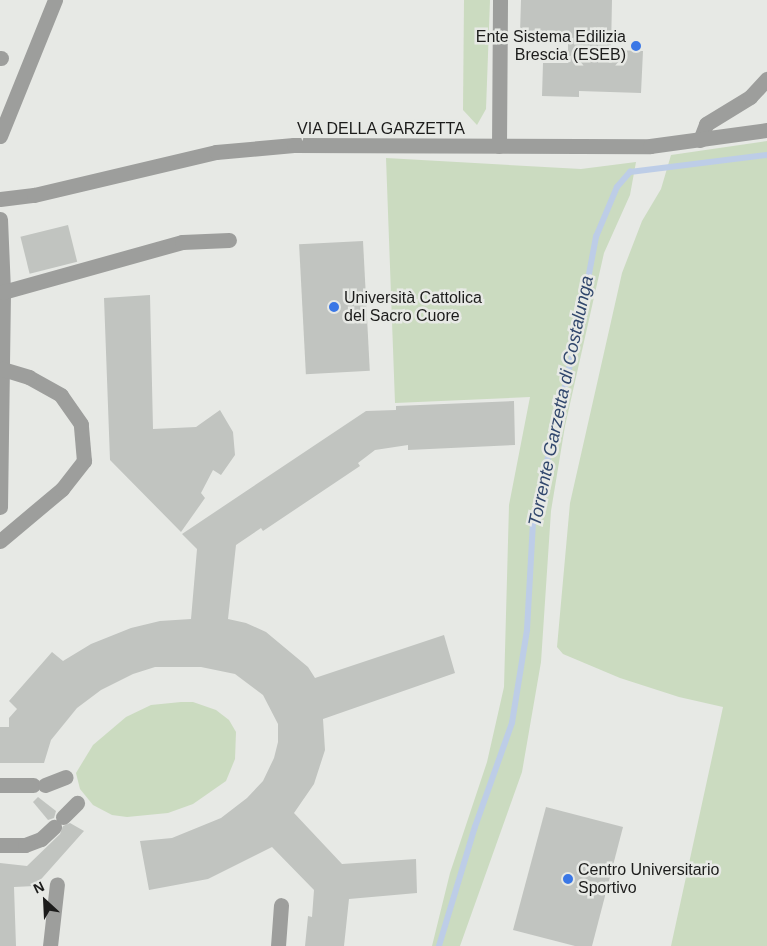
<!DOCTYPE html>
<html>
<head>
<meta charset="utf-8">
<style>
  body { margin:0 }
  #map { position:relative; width:767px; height:946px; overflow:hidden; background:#e7e9e5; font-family:Arial,sans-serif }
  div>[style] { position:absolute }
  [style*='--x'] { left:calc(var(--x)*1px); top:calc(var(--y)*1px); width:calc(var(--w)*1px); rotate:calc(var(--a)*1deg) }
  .green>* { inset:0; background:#cbdbc0 }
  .stream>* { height:5.5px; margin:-2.75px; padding:0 2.75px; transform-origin:2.75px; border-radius:2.75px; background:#bdcde7 }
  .building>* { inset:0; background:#c1c4c0; transform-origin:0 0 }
  .minor>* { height:15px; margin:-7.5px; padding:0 7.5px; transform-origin:7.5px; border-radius:7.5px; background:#9d9e9c }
  .dots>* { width:14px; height:14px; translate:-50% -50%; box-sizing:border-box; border:2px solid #e7e9e5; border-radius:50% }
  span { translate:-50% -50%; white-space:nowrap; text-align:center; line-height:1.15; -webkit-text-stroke:5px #e7e9e5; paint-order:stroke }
  .poi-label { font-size:16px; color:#1c1c1b }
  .right { translate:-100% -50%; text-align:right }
  .left { translate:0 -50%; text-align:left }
  .street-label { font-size:16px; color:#1c1c1b }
  .water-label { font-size:18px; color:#30466c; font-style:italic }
  .north { position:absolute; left:20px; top:876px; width:50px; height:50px; -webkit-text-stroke:4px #e7e9e5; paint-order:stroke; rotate:335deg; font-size:14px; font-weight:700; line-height:20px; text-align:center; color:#1c1c1b }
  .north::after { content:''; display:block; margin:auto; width:18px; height:22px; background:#1c1c1b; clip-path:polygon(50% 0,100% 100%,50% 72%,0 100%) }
</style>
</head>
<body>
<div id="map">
  <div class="green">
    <div style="clip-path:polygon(464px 0,490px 0,486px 109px,477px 125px,463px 110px)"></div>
    <div style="clip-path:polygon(767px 141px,767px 946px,671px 946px,723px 707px,679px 697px,620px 678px,563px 654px,557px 647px,570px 503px,622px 273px,642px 221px,661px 189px,671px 155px)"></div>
    <div style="clip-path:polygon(386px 158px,581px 169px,636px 162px,630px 195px,604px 253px,565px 426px,551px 511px,541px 662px,522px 772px,460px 946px,432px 946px,450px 873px,487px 762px,504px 687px,509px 505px,530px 397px,395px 403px)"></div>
    <div style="clip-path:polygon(181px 702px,193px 702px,216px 710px,229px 720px,236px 732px,235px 759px,226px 781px,193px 804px,168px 813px,127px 817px,112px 815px,93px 805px,80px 789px,76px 773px,93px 745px,126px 717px,151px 705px)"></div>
  </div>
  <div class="stream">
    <div style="--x:439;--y:946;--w:124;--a:-73.2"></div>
    <div style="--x:475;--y:827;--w:110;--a:-70.4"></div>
    <div style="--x:512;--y:723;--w:94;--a:-80.8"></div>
    <div style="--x:527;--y:630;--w:109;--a:-86.8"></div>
    <div style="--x:533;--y:521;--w:199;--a:-76.7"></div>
    <div style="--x:579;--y:327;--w:92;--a:-79.3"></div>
    <div style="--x:596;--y:237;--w:54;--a:-67.2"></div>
    <div style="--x:617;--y:187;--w:20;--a:-49"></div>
    <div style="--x:630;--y:172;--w:138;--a:-7.1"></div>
  </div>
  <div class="building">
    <div style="clip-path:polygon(521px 0,612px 0,611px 50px,643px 51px,641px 93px,579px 91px,579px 97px,542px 96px,543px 63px,568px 63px,568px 34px,520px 33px)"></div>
    <div style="left:68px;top:225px;width:38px;height:49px;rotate:76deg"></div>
    <div style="left:363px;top:241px;width:130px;height:64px;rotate:87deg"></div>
    <div style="clip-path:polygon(150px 295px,153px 429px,196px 427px,220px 410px,233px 432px,235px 455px,221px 475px,213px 470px,201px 493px,205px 498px,181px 532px,110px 460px,104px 298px)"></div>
    <div style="clip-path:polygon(514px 401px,515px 445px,408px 450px,408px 445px,375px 450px,358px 463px,360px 466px,263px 531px,261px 528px,236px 545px,228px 619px,246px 623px,266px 632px,308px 667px,315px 678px,444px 635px,455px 673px,323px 719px,325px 750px,314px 784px,294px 813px,342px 864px,416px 859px,417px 893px,349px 899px,344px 946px,305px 946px,308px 916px,312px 917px,314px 890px,272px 847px,208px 879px,149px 890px,140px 841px,172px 838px,221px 818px,247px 798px,263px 781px,274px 758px,278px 742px,278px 724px,263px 695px,235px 674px,201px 667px,155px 667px,133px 674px,101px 690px,77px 708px,51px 740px,44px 763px,0 763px,0 727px,9px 727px,9px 718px,17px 709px,9px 701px,52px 652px,63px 661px,91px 644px,131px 628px,160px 621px,191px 619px,197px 549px,182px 534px,366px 411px,396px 410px,396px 406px)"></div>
    <div style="clip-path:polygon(38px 797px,56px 811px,54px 818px,48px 820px,33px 802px)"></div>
    <div style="clip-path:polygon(546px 807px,623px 827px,592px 946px,575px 946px,513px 930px)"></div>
    <div style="clip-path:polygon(70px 823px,84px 831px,35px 886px,14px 887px,16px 946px,0 946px,0 863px,27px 866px,60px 834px,63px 826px)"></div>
  </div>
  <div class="minor">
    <div style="--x:0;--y:58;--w:1;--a:0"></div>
    <div style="--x:0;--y:136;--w:147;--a:-68"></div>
    <div style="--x:700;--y:140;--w:17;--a:-69"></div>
    <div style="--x:706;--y:124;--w:52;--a:-31.5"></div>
    <div style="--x:750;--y:97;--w:25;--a:-47"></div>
    <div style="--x:499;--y:146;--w:146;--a:-89.6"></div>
    <div style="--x:0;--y:199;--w:34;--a:-7"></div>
    <div style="--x:34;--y:195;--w:187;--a:-13.3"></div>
    <div style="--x:216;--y:152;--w:78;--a:-5.1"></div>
    <div style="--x:294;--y:145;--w:356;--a:0.2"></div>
    <div style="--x:650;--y:146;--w:118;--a:-7.8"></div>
    <div style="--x:0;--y:219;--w:73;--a:87.6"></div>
    <div style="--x:3;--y:292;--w:215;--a:90.8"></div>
    <div style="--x:3;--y:292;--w:186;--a:-15.6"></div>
    <div style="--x:182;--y:242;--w:47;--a:-2.4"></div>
    <div style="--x:0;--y:541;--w:81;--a:-40"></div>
    <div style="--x:62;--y:489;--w:36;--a:-52"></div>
    <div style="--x:84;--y:461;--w:37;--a:-95"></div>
    <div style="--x:81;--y:424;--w:35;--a:-125"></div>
    <div style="--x:61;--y:395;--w:37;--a:-151"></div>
    <div style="--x:29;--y:377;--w:28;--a:-163"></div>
    <div style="--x:0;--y:785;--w:33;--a:0"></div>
    <div style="--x:45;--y:785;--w:22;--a:-21"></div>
    <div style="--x:63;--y:817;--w:20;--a:-45"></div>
    <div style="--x:0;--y:845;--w:25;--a:0"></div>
    <div style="--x:25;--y:845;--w:17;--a:-21"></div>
    <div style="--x:41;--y:839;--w:18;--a:-43"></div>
    <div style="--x:50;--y:946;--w:62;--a:-83.6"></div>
    <div style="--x:278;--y:946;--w:41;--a:-85.8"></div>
  </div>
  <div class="dots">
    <div style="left:636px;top:46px;background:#3a77e6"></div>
    <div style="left:334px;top:307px;background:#3a77e6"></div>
    <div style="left:568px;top:879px;background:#3a77e6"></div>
  </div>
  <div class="poi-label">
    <span class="right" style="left:626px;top:46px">Ente Sistema Edilizia<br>Brescia (ESEB)</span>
    <span class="left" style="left:344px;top:307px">Università Cattolica<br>del Sacro Cuore</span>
    <span class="left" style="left:578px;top:879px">Centro Universitario<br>Sportivo</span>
  </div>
  <div class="street-label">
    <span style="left:381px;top:129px">VIA DELLA GARZETTA</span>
  </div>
  <div class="water-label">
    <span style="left:561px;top:401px;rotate:-78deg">Torrente Garzetta di Costalunga</span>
  </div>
  <div class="north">N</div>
</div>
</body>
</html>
